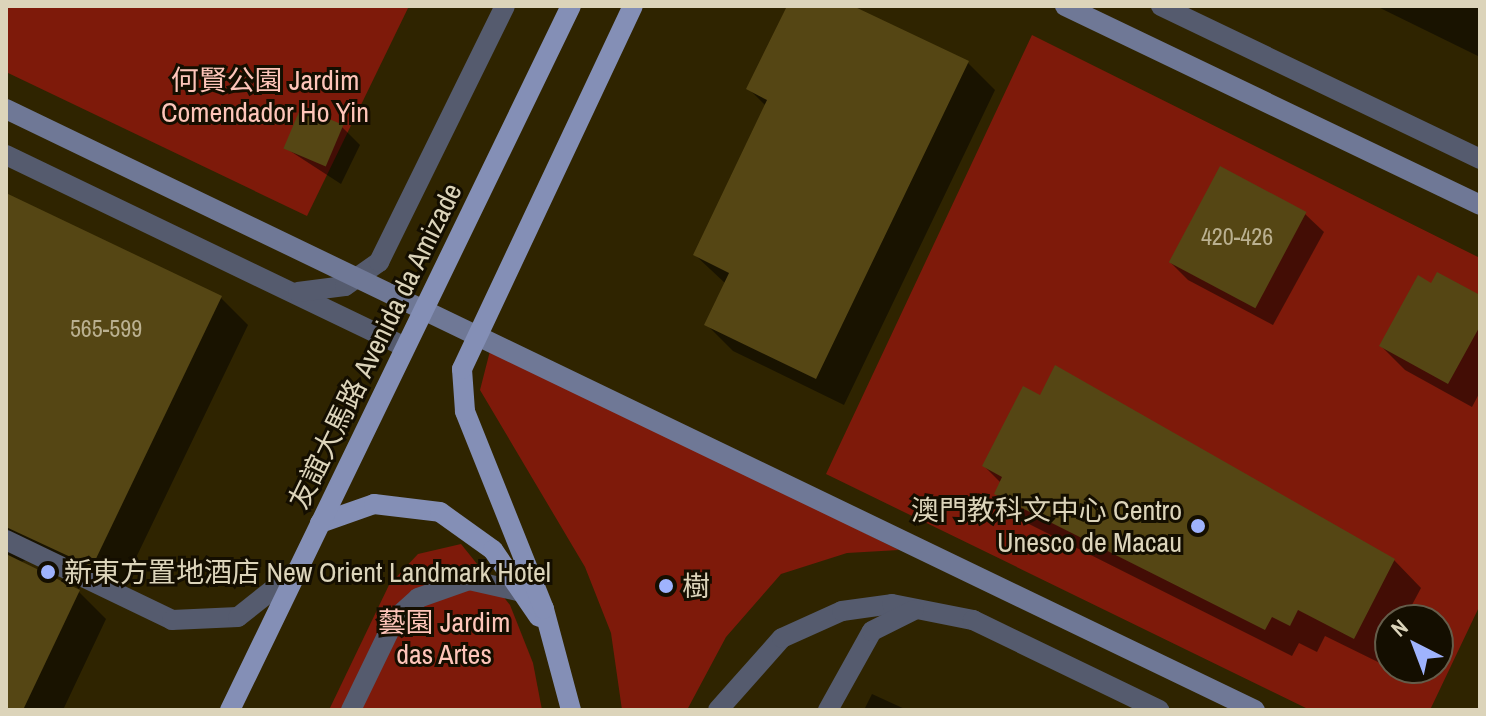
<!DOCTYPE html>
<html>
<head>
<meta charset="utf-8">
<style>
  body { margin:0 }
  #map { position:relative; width:1486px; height:716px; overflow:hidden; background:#2f2400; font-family:"Archivo Narrow","Noto Sans SC",sans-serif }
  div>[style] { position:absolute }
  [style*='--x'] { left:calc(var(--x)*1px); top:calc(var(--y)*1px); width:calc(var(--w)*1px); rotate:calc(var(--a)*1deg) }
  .green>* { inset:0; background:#7e1a0a }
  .shadow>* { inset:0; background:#0007 }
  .building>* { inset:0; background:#554614; transform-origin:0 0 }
  .lane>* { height:20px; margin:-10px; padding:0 10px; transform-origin:10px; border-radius:10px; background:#555b6e }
  .street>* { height:20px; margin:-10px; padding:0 10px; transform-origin:10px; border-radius:10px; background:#555b6e }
  .secondary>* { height:20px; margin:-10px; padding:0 10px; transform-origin:10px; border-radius:10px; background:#6f7896 }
  .primary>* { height:20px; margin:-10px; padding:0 10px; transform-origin:10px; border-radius:10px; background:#848fb6 }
  .dots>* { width:22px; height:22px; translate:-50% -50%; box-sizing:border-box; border:4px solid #140e00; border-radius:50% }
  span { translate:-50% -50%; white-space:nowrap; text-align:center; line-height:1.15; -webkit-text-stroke:6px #140e00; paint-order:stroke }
  .number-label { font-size:24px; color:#bab090 }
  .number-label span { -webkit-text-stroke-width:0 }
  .park-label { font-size:28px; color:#fec5b9 }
  .street-label { font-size:28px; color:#dcd4ba }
  .poi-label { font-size:28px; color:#dcd4ba }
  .right { translate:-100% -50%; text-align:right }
  .left { translate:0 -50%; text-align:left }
  .frame { position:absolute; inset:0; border:8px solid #dcd4ba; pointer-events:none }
  .north { position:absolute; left:1374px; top:604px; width:80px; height:80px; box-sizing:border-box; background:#140e00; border:2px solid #645d4a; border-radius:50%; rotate:318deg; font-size:22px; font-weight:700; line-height:32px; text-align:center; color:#dcd4ba }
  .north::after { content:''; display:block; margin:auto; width:28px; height:36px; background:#9fb3fd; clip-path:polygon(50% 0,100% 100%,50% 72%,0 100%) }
</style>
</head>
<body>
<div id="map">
  <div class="green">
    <div style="clip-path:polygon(6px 6px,409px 6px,307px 216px,6px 72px)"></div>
    <div style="clip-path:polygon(evenodd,1032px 35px,1480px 258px,1480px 605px,1430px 710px,1310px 710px,826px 474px,1032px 35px,1390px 620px,1438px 620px,1438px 668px,1390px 668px,1390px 620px)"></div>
    <div style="clip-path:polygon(491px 347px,899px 550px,847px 553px,781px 574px,726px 637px,687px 710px,622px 710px,611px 633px,585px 567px,480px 390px)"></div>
    <div style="clip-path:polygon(461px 544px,510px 605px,533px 663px,542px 710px,329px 710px,389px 585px,418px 554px)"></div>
  </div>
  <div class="shadow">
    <div style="clip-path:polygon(789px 6px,848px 6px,968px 63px,995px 90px,844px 405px,733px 351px,706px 324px,726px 284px,695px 255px,766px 106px,749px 89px)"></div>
    <div style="clip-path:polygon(1376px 6px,1480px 6px,1480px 57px)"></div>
    <div style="clip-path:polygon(342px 127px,360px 145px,341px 184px,284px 147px)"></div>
    <div style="clip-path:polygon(1221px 169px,1305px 214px,1324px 232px,1273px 325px,1188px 280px,1170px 262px)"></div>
    <div style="clip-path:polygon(6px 195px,221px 298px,248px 325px,119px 593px,40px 554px,19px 563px,79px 592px,106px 619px,63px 710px,6px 710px)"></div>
    <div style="clip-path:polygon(1432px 285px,1480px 297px,1480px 392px,1472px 407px,1405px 370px,1381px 346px)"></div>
    <div style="clip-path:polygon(984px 466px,1394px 560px,1421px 588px,1404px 620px,1390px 620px,1382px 664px,1325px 636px,1317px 652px,1299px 643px,1292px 656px,1023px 521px,996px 494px,1001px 483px)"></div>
    <div style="clip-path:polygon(872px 694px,907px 710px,864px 710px)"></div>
  </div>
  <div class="building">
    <div style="clip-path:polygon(787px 6px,853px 6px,969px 61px,816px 379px,704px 325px,729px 273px,693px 255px,767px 100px,746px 89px)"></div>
    <div style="left:301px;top:107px;width:46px;height:45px;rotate:23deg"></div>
    <div style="left:1220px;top:166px;width:98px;height:109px;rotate:28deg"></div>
    <div style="clip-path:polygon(6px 193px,222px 296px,92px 567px,6px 527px)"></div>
    <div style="clip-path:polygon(1437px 272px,1480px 295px,1480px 326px,1448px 384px,1379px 346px,1418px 275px,1431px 283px)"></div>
    <div style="clip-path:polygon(1055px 365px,1395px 559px,1354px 639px,1298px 610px,1290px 626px,1272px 617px,1265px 630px,994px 494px,1002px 477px,982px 466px,1023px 386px,1040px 395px)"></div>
    <div style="clip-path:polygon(6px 554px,80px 590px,23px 710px,6px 710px)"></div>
  </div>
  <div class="lane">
    <div style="--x:6;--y:540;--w:184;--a:25.7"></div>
    <div style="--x:172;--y:620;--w:66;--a:-2.6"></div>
    <div style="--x:238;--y:617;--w:73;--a:-38.3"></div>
    <div style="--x:351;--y:710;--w:101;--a:-64.2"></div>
    <div style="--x:395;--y:619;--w:31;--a:-42"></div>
    <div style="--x:418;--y:598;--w:54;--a:-19.4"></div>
    <div style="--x:469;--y:580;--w:54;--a:12.8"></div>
  </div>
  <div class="street">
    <div style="--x:1161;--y:6;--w:354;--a:25.6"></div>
    <div style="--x:6;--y:155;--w:443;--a:25.7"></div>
    <div style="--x:298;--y:292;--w:47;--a:-7.3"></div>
    <div style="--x:345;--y:286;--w:42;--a:-35.2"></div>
    <div style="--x:379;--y:262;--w:285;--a:-63.8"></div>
    <div style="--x:718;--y:710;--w:96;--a:-48.4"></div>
    <div style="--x:782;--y:638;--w:66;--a:-24.2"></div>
    <div style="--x:842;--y:611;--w:50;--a:-8"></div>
    <div style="--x:892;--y:604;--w:83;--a:11.2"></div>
    <div style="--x:973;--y:620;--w:207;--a:25.8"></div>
    <div style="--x:828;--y:710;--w:90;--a:-60.9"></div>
    <div style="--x:872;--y:631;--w:47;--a:-26.6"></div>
  </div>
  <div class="secondary">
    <div style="--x:1065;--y:6;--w:460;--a:25.6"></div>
    <div style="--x:6;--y:109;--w:1386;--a:25.7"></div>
  </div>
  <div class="primary">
    <div style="--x:320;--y:523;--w:57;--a:-19.4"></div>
    <div style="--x:374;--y:504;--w:66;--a:6.9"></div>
    <div style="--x:440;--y:512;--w:65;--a:35.6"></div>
    <div style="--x:493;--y:550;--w:81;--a:55.5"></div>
    <div style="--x:230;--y:710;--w:782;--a:-64.16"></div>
    <div style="--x:571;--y:710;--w:105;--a:-105"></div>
    <div style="--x:544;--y:609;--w:213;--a:-111.8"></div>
    <div style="--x:465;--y:411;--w:42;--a:-94.1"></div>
    <div style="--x:462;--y:369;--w:401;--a:-64.8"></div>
  </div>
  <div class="dots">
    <div style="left:1198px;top:526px;background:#9fb3fd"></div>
    <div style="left:48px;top:572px;background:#9fb3fd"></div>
    <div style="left:666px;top:586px;background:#9fb3fd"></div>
  </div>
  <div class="number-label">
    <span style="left:1237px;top:237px">420-426</span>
    <span style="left:106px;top:329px">565-599</span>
  </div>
  <div class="park-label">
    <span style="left:265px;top:96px">何賢公園 Jardim<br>Comendador Ho Yin</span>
    <span style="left:444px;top:638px">藝園 Jardim<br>das Artes</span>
  </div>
  <div class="street-label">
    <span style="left:375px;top:346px;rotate:-64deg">友誼大馬路 Avenida da Amizade</span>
  </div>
  <div class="poi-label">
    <span class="right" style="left:1182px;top:526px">澳門教科文中心 Centro<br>Unesco de Macau</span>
    <span class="left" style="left:64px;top:572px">新東方置地酒店 New Orient Landmark Hotel</span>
    <span class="left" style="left:682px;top:586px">樹</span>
  </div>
  <div class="frame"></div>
  <div class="north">N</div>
</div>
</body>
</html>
